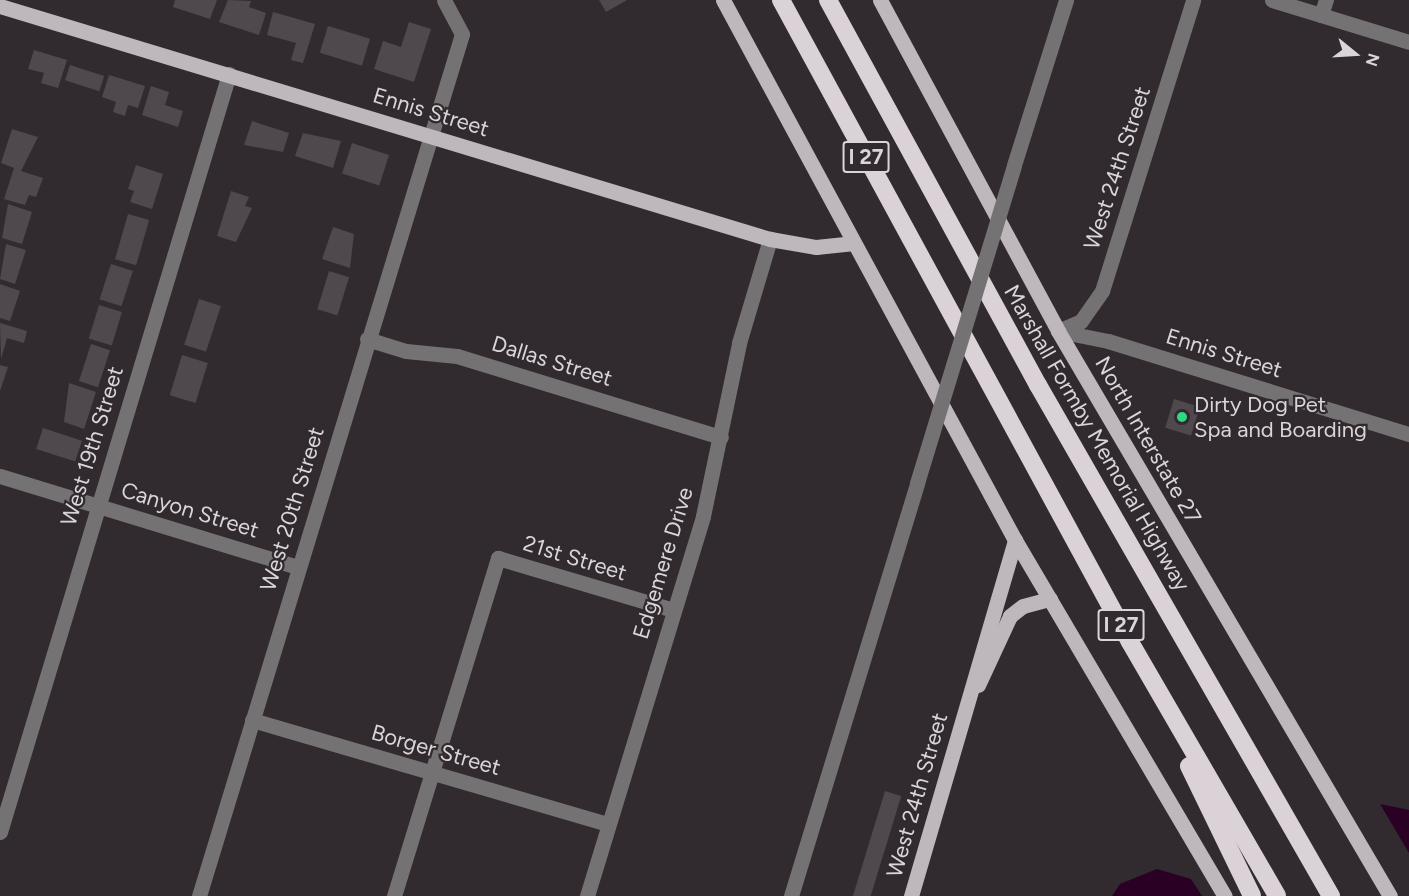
<!DOCTYPE html>
<html>
<head>
<meta charset="utf-8">
<style>
  body { margin:0 }
  #map { position:relative; width:1409px; height:896px; overflow:hidden; background:#312a2f; font-family:Figtree,sans-serif }
  div>[style] { position:absolute }
  [style*='--x'] { left:calc(var(--x)*1px); top:calc(var(--y)*1px); width:calc(var(--w)*1px); rotate:calc(var(--a)*1deg) }
  .water>* { inset:0; background:#2a0024 }
  .building>* { inset:0; background:#4f484d; transform-origin:0 0 }
  .minor>* { height:15px; margin:-7.5px; padding:0 7.5px; transform-origin:7.5px; border-radius:7.5px; background:#757274 }
  .major>* { height:15px; margin:-7.5px; padding:0 7.5px; transform-origin:7.5px; border-radius:7.5px; background:#beb7bc }
  .highway>* { height:18px; margin:-9px; padding:0 9px; transform-origin:9px; border-radius:9px; background:#dbd2d8 }
  .minor-bridge>* { height:15px; margin:-7.5px; padding:0 7.5px; transform-origin:7.5px; border-radius:7.5px; background:#757274 }
  .dots>* { width:16px; height:16px; translate:-50% -50%; box-sizing:border-box; border:3px solid #312a2f; border-radius:50% }
  span { translate:-50% -50%; white-space:nowrap; text-align:center; line-height:1.15; -webkit-text-stroke:4.5px #312a2f; paint-order:stroke }
  .shield-label span { padding:2px 4px; background:#312a2f; border:2px solid; border-radius:4px; -webkit-text-stroke-width:0 }
  .shield-label { font-size:21px; color:#d9d5d8; font-weight:700 }
  .street-label { font-size:22px; color:#d9d5d8 }
  .poi-label { font-size:22px; color:#d9d5d8 }
  .left { translate:0 -50%; text-align:left }
  .north { position:absolute; left:1325px; top:24px; width:60px; height:60px; -webkit-text-stroke:4px #312a2f; paint-order:stroke; rotate:108deg; font-size:16px; font-weight:700; line-height:24px; text-align:center; color:#d9d5d8 }
  .north::after { content:''; display:block; margin:auto; width:21px; height:27px; background:#d9d5d8; clip-path:polygon(50% 0,100% 100%,50% 72%,0 100%) }
</style>
</head>
<body>
<div id="map">
  <div class="water">
    <div style="clip-path:polygon(1380px 804px,1409px 810px,1409px 853px)"></div>
    <div style="clip-path:polygon(1157px 869px,1191px 879px,1202px 896px,1112px 896px,1120px 884px)"></div>
  </div>
  <div class="building">
    <div style="clip-path:polygon(175px 0,217px 0,210px 19px,173px 7px)"></div>
    <div style="clip-path:polygon(228px 0,251px 1px,249px 7px,266px 13px,259px 35px,219px 22px)"></div>
    <div style="clip-path:polygon(599px 0,627px 0,606px 12px)"></div>
    <div style="clip-path:polygon(273px 12px,315px 24px,303px 63px,291px 60px,296px 43px,267px 35px)"></div>
    <div style="clip-path:polygon(409px 22px,431px 29px,414px 82px,374px 69px,383px 41px,401px 47px)"></div>
    <div style="left:328px;top:26px;width:44px;height:28px;rotate:17deg"></div>
    <div style="clip-path:polygon(34px 50px,67px 60px,58px 88px,41px 83px,44px 73px,28px 69px)"></div>
    <div style="left:70px;top:65px;width:36px;height:16px;rotate:18deg"></div>
    <div style="clip-path:polygon(109px 75px,145px 86px,138px 108px,128px 105px,125px 116px,113px 112px,116px 102px,102px 97px)"></div>
    <div style="clip-path:polygon(151px 86px,169px 92px,165px 105px,183px 111px,178px 127px,142px 115px)"></div>
    <div style="clip-path:polygon(252px 121px,289px 133px,283px 152px,244px 145px)"></div>
    <div style="clip-path:polygon(12px 129px,38px 137px,21px 171px,43px 178px,36px 197px,29px 195px,25px 205px,4px 199px,14px 168px,1px 163px)"></div>
    <div style="clip-path:polygon(303px 133px,341px 141px,333px 168px,295px 156px)"></div>
    <div style="left:352px;top:143px;width:39px;height:32px;rotate:18deg"></div>
    <div style="clip-path:polygon(136px 165px,163px 174px,152px 209px,130px 202px,134px 191px,128px 189px)"></div>
    <div style="clip-path:polygon(231px 191px,249px 197px,245px 206px,252px 208px,236px 242px,217px 236px)"></div>
    <div style="clip-path:polygon(8px 204px,32px 212px,22px 244px,2px 238px)"></div>
    <div style="left:128px;top:214px;width:22px;height:47px;rotate:16deg"></div>
    <div style="clip-path:polygon(333px 227px,354px 234px,350px 268px,322px 259px)"></div>
    <div style="clip-path:polygon(6px 244px,26px 250px,15px 284px,0 279px)"></div>
    <div style="left:111px;top:264px;width:23px;height:37px;rotate:18deg"></div>
    <div style="left:329px;top:271px;width:21px;height:40px;rotate:17deg"></div>
    <div style="clip-path:polygon(0 284px,20px 291px,10px 321px,0 318px)"></div>
    <div style="left:199px;top:299px;width:23px;height:48px;rotate:18deg"></div>
    <div style="left:99px;top:305px;width:24px;height:35px;rotate:17deg"></div>
    <div style="clip-path:polygon(0 323px,27px 331px,24px 343px,7px 338px,1px 359px)"></div>
    <div style="left:91px;top:344px;width:20px;height:39px;rotate:18deg"></div>
    <div style="left:182px;top:355px;width:27px;height:42px;rotate:17deg"></div>
    <div style="clip-path:polygon(0 365px,8px 367px,0 391px)"></div>
    <div style="clip-path:polygon(69px 383px,96px 392px,84px 429px,64px 422px)"></div>
    <div style="left:1174px;top:399px;width:27px;height:30px;rotate:17deg"></div>
    <div style="left:43px;top:428px;width:41px;height:22px;rotate:18deg"></div>
    <div style="left:885px;top:791px;width:17px;height:110px;rotate:17deg"></div>
  </div>
  <div class="minor">
    <div style="--x:1272;--y:0;--w:143;--a:17"></div>
    <div style="--x:1321;--y:15;--w:16;--a:-72"></div>
    <div style="--x:1014;--y:165;--w:173;--a:-72.5"></div>
    <div style="--x:1058;--y:331;--w:25;--a:-23"></div>
    <div style="--x:1081;--y:321;--w:37;--a:-55"></div>
    <div style="--x:1102;--y:291;--w:305;--a:-72.6"></div>
    <div style="--x:1058;--y:331;--w:51;--a:11.3"></div>
    <div style="--x:1108;--y:341;--w:315;--a:17.2"></div>
    <div style="--x:367;--y:339;--w:41;--a:17.1"></div>
    <div style="--x:406;--y:351;--w:51;--a:5.6"></div>
    <div style="--x:457;--y:356;--w:276;--a:17.1"></div>
    <div style="--x:0;--y:476;--w:312;--a:17"></div>
    <div style="--x:252;--y:720;--w:370;--a:16.3"></div>
    <div style="--x:0;--y:832;--w:792;--a:-73.19"></div>
    <div style="--x:199;--y:896;--w:901;--a:-73.03"></div>
    <div style="--x:462;--y:34;--w:38;--a:-118"></div>
    <div style="--x:394;--y:896;--w:354;--a:-72.9"></div>
    <div style="--x:498;--y:558;--w:183;--a:16.5"></div>
    <div style="--x:587;--y:896;--w:397;--a:-73"></div>
    <div style="--x:703;--y:516;--w:177;--a:-78.2"></div>
    <div style="--x:739;--y:343;--w:109;--a:-73.4"></div>
    <div style="--x:791;--y:896;--w:432;--a:-73"></div>
  </div>
  <div class="major">
    <div style="--x:723;--y:0;--w:614;--a:61.6"></div>
    <div style="--x:1015;--y:540;--w:413;--a:59.5"></div>
    <div style="--x:880;--y:0;--w:376;--a:61.7"></div>
    <div style="--x:1058;--y:331;--w:655;--a:59.56"></div>
    <div style="--x:0;--y:6;--w:804;--a:16.84"></div>
    <div style="--x:770;--y:239;--w:47;--a:9.9"></div>
    <div style="--x:816;--y:247;--w:36;--a:-6"></div>
    <div style="--x:978;--y:685;--w:76;--a:-65.1"></div>
    <div style="--x:1010;--y:616;--w:16;--a:-38"></div>
    <div style="--x:1023;--y:606;--w:28;--a:-15"></div>
    <div style="--x:911;--y:896;--w:371;--a:-73.7"></div>
  </div>
  <div class="highway">
    <div style="--x:781;--y:0;--w:731;--a:61.47"></div>
    <div style="--x:1130;--y:642;--w:293;--a:59.9"></div>
    <div style="--x:828;--y:0;--w:439;--a:61.4"></div>
    <div style="--x:1038;--y:385;--w:589;--a:60.17"></div>
    <div style="--x:1189;--y:766;--w:144;--a:64.1"></div>
  </div>
  <div class="minor-bridge">
    <div style="--x:917;--y:483;--w:332;--a:-73"></div>
  </div>
  <div class="dots">
    <div style="left:1182px;top:417px;background:#31d882"></div>
  </div>
  <div class="shield-label">
    <span style="left:866px;top:157px">I 27</span>
    <span style="left:1121px;top:625px">I 27</span>
  </div>
  <div class="street-label">
    <span style="left:431px;top:112px;rotate:17deg">Ennis Street</span>
    <span style="left:1117px;top:168px;rotate:-72deg">West 24th Street</span>
    <span style="left:1224px;top:353px;rotate:17deg">Ennis Street</span>
    <span style="left:552px;top:361px;rotate:17deg">Dallas Street</span>
    <span style="left:1097px;top:438px;rotate:60deg">Marshall Formby Memorial Highway</span>
    <span style="left:1148px;top:440px;rotate:60deg">North Interstate 27</span>
    <span style="left:92px;top:446px;rotate:-73deg">West 19th Street</span>
    <span style="left:292px;top:509px;rotate:-73deg">West 20th Street</span>
    <span style="left:190px;top:510px;rotate:17deg">Canyon Street</span>
    <span style="left:575px;top:558px;rotate:17deg">21st Street</span>
    <span style="left:663px;top:563px;rotate:-73deg">Edgemere Drive</span>
    <span style="left:436px;top:750px;rotate:16deg">Borger Street</span>
    <span style="left:917px;top:795px;rotate:-74deg">West 24th Street</span>
  </div>
  <div class="poi-label">
    <span class="left" style="left:1194px;top:417px">Dirty Dog Pet<br>Spa and Boarding</span>
  </div>
  <div class="north">N</div>
</div>
</body>
</html>
